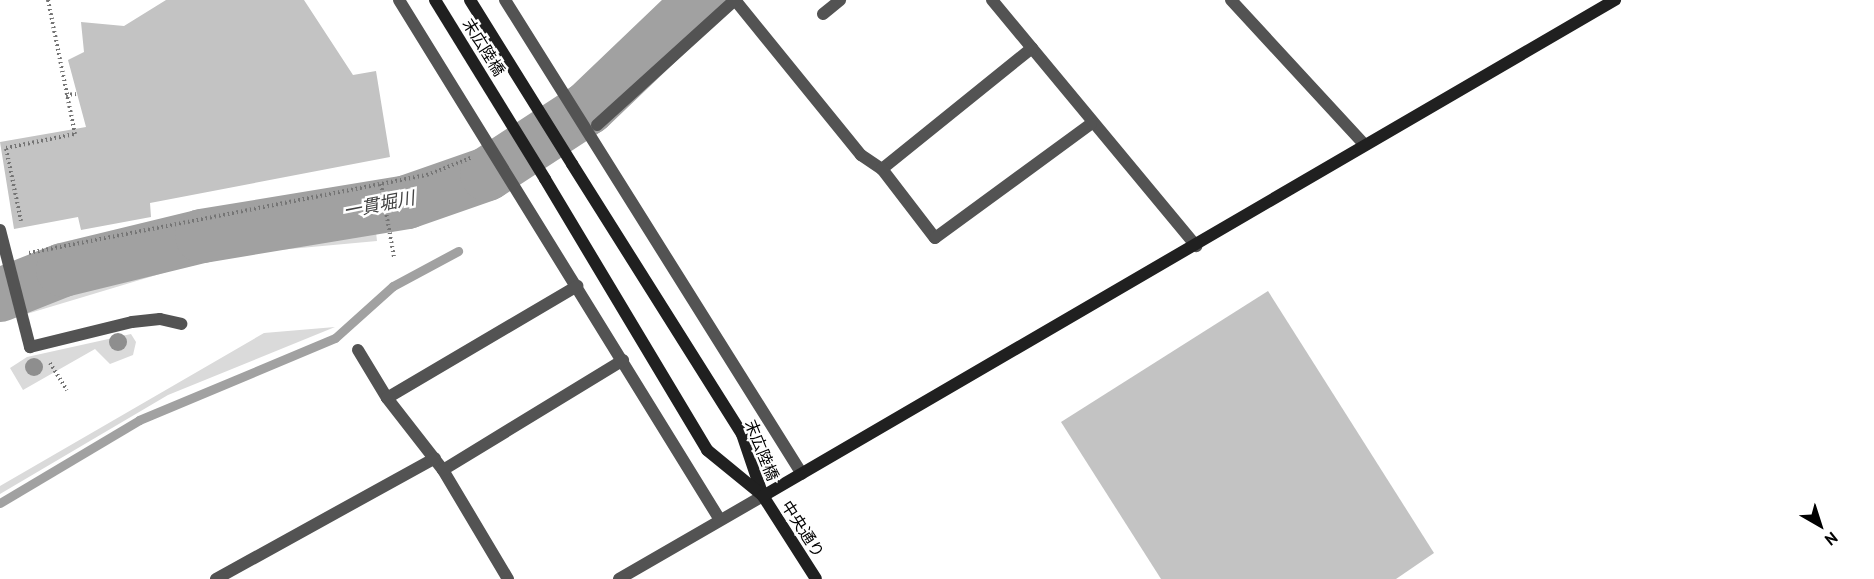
<!DOCTYPE html>
<html>
<head>
<meta charset="utf-8">
<style>
  body { margin:0 }
  #map { position:relative; width:1874px; height:579px; overflow:hidden; background:#fff; font-family:"PT Sans","Noto Sans JP",sans-serif }
  div>[style] { position:absolute }
  [style*='--x'] { left:calc(var(--x)*1px); top:calc(var(--y)*1px); width:calc(var(--w)*1px); rotate:calc(var(--a)*1deg) }
  .green>* { inset:0; background:#dadada }
  .stream>* { height:9px; margin:-4.5px; padding:0 4.5px; transform-origin:4.5px; border-radius:4.5px; background:#a1a1a1 }
  .river>* { height:54px; margin:-27px; padding:0 27px; transform-origin:27px; border-radius:27px; background:#a1a1a1 }
  .building>* { inset:0; background:#c3c3c3 }
  .path>* { height:4px; margin-top:-2px; transform-origin:0; background:repeating-linear-gradient(90deg,#757575 0 1.5px,transparent 0 4.5px) }
  .lane>* { height:12px; margin:-6px; padding:0 6px; transform-origin:6px; border-radius:6px; background:#535353 }
  .street>* { height:12px; margin:-6px; padding:0 6px; transform-origin:6px; border-radius:6px; background:#535353 }
  .secondary>* { height:12px; margin:-6px; padding:0 6px; transform-origin:6px; border-radius:6px; background:#202020 }
  .secondary-bridge>* { height:12px; margin:-6px; padding:0 6px; transform-origin:6px; border-radius:6px; background:#202020 }
  .trees>* { width:18px; height:18px; margin:-9px; border-radius:50%; background:#8e8e8e }
  span { translate:-50% -50%; white-space:nowrap; text-align:center; line-height:1.15; -webkit-text-stroke:5px #fff; paint-order:stroke }
  .street-label { font-size:16px; color:#000 }
  .water-label { font-size:18px; color:#424242; font-style:italic }
  .north { position:absolute; left:1790px; top:495px; width:60px; height:60px; -webkit-text-stroke:4px #fff; paint-order:stroke; rotate:141deg; font-size:16px; font-weight:700; line-height:24px; text-align:center; color:#000 }
  .north::after { content:''; display:block; margin:auto; width:21px; height:27px; background:#000; clip-path:polygon(50% 0,100% 100%,50% 72%,0 100%) }
</style>
</head>
<body>
<div id="map">
  <div class="green">
    <div style="clip-path:polygon(376px 232px,377px 241px,223px 255px,0 322px,0 305px,65px 280px,88px 280px,146px 262px,242px 241px)"></div>
    <div style="clip-path:polygon(335px 327px,168px 395px,0 494px,0 486px,264px 333px)"></div>
    <div style="clip-path:polygon(131px 334px,136px 342px,133px 355px,110px 364px,95px 349px,23px 390px,10px 368px,27px 357px)"></div>
  </div>
  <div class="stream">
    <div style="--x:0;--y:503;--w:162;--a:-30.8"></div>
    <div style="--x:139;--y:420;--w:212;--a:-22.7"></div>
    <div style="--x:335;--y:338;--w:78;--a:-41.9"></div>
    <div style="--x:393;--y:286;--w:74;--a:-28.3"></div>
  </div>
  <div class="river">
    <div style="--x:0;--y:295;--w:68;--a:-21.6"></div>
    <div style="--x:63;--y:270;--w:143;--a:-13.7"></div>
    <div style="--x:202;--y:236;--w:208;--a:-9.4"></div>
    <div style="--x:407;--y:202;--w:85;--a:-19.3"></div>
    <div style="--x:487;--y:174;--w:121;--a:-33.2"></div>
    <div style="--x:588;--y:108;--w:156;--a:-43.7"></div>
  </div>
  <div class="building">
    <div style="clip-path:polygon(166px 0,304px 0,353px 75px,376px 71px,390px 157px,150px 203px,151px 217px,81px 230px,78px 217px,14px 229px,0 142px,86px 127px,68px 60px,84px 52px,81px 22px,124px 26px)"></div>
    <div style="clip-path:polygon(1268px 291px,1434px 553px,1396px 579px,1161px 579px,1061px 422px)"></div>
  </div>
  <div class="path">
    <div style="--x:66;--y:95;--w:10;--a:-6"></div>
    <div style="--x:381;--y:184;--w:74;--a:79.9"></div>
    <div style="--x:21;--y:221;--w:75;--a:-101.6"></div>
    <div style="--x:6;--y:148;--w:70;--a:-11.5"></div>
    <div style="--x:75;--y:134;--w:137;--a:-101.4"></div>
    <div style="--x:29;--y:253;--w:406;--a:-11.1"></div>
    <div style="--x:427;--y:175;--w:49;--a:-21.4"></div>
    <div style="--x:50;--y:363;--w:32;--a:58"></div>
  </div>
  <div class="lane">
    <div style="--x:735;--y:0;--w:200;--a:50.9"></div>
    <div style="--x:861;--y:155;--w:25;--a:34"></div>
    <div style="--x:823;--y:14;--w:22;--a:-39"></div>
    <div style="--x:597;--y:125;--w:186;--a:-42.2"></div>
    <div style="--x:0;--y:230;--w:121;--a:75.6"></div>
    <div style="--x:30;--y:347;--w:105;--a:-13.8"></div>
    <div style="--x:132;--y:322;--w:28;--a:-6"></div>
    <div style="--x:160;--y:319;--w:22;--a:13"></div>
  </div>
  <div class="street">
    <div style="--x:399;--y:0;--w:611;--a:58.31"></div>
    <div style="--x:505;--y:0;--w:559;--a:57.93"></div>
    <div style="--x:992;--y:0;--w:320;--a:50.3"></div>
    <div style="--x:1231;--y:0;--w:197;--a:47.3"></div>
    <div style="--x:1032;--y:48;--w:193;--a:141.1"></div>
    <div style="--x:882;--y:169;--w:87;--a:52.5"></div>
    <div style="--x:935;--y:238;--w:193;--a:-36.2"></div>
    <div style="--x:358;--y:350;--w:56;--a:58.9"></div>
    <div style="--x:387;--y:398;--w:91;--a:52.1"></div>
    <div style="--x:443;--y:470;--w:127;--a:59.2"></div>
    <div style="--x:387;--y:398;--w:221;--a:-30.5"></div>
    <div style="--x:443;--y:470;--w:211;--a:-31.4"></div>
    <div style="--x:216;--y:579;--w:250;--a:-28.9"></div>
    <div style="--x:619;--y:579;--w:166;--a:-30"></div>
  </div>
  <div class="secondary">
    <div style="--x:572;--y:164;--w:319;--a:57.8"></div>
    <div style="--x:742;--y:434;--w:65;--a:71.3"></div>
    <div style="--x:763;--y:496;--w:98;--a:57.4"></div>
    <div style="--x:545;--y:179;--w:316;--a:59.1"></div>
    <div style="--x:707;--y:450;--w:71;--a:39.3"></div>
    <div style="--x:763;--y:496;--w:986;--a:-30.21"></div>
  </div>
  <div class="secondary-bridge">
    <div style="--x:435;--y:0;--w:210;--a:58.4"></div>
    <div style="--x:470;--y:0;--w:193;--a:58.1"></div>
  </div>
  <div class="trees">
    <div style="left:118px;top:342px"></div>
    <div style="left:34px;top:367px"></div>
  </div>
  <div class="street-label">
    <span style="left:484px;top:47px;rotate:58deg">末広陸橋</span>
    <span style="left:762px;top:450px;rotate:68deg">末広陸橋</span>
    <span style="left:803px;top:529px;rotate:57deg">中央通り</span>
  </div>
  <div class="water-label">
    <span style="left:379px;top:205px;rotate:-11deg">一貫堀川</span>
  </div>
  <div class="north">N</div>
</div>
</body>
</html>
